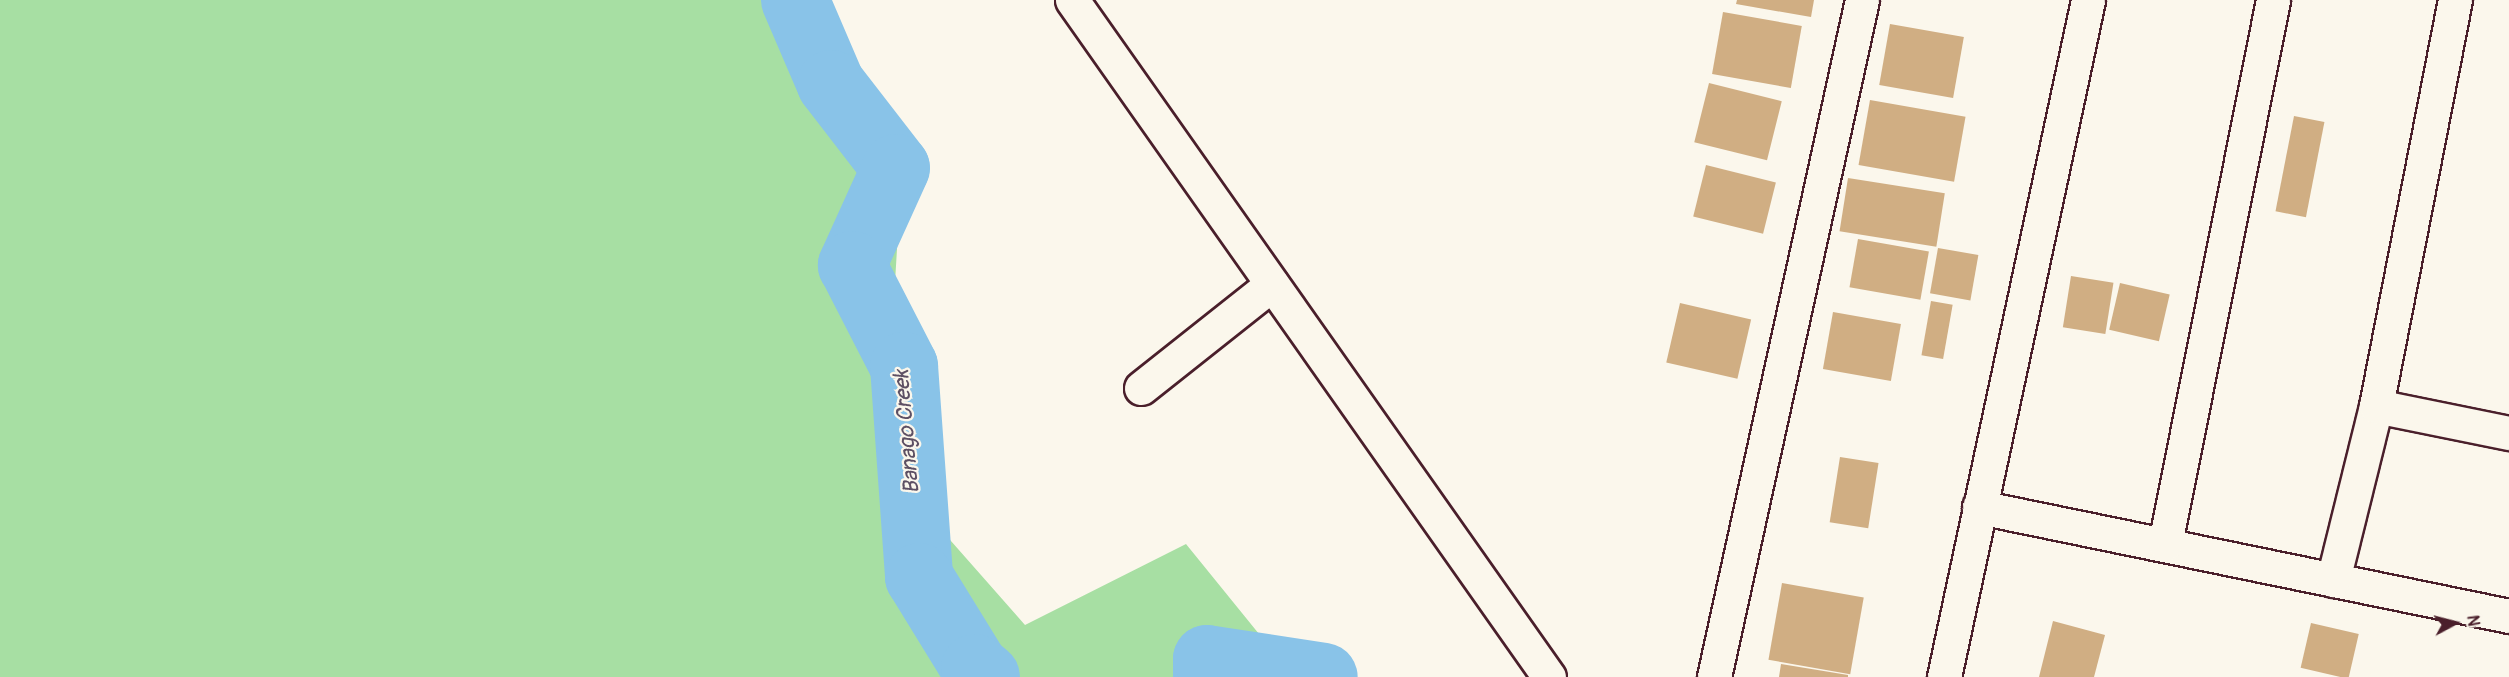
<!DOCTYPE html>
<html>
<head>
<meta charset="utf-8">
<style>
  body { margin:0 }
  #map { position:relative; width:2509px; height:677px; overflow:hidden; background:#fbf7ec; font-family:Pangolin,sans-serif }
  div>[style] { position:absolute }
  [style*='--x'] { left:calc(var(--x)*1px); top:calc(var(--y)*1px); width:calc(var(--w)*1px); rotate:calc(var(--a)*1deg) }
  .green>* { inset:0; background:#a7dfa3 }
  .river>* { height:68px; margin:-34px; padding:0 34px; transform-origin:34px; border-radius:34px; background:#89c3e8 }
  .building>* { inset:0; background:#d0ae83; transform-origin:0 0 }
  .roads { filter:drop-shadow(2px 0 #4a1f2b) drop-shadow(-2px 0 #4a1f2b) drop-shadow(0 2px #4a1f2b) drop-shadow(0 -2px #4a1f2b) }
  .minor>* { height:33px; margin:-16.5px; padding:0 16.5px; transform-origin:16.5px; border-radius:16.5px; background:#fbf7ec }
  span { translate:-50% -50%; white-space:nowrap; text-align:center; line-height:1.15; -webkit-text-stroke:4.5px #fbf7ec; paint-order:stroke }
  .water-label { font-size:22px; color:#5d5064; font-style:italic }
  .north { position:absolute; left:2425px; top:593px; width:60px; height:60px; -webkit-text-stroke:4px #fbf7ec; paint-order:stroke; rotate:83deg; font-size:16px; font-weight:700; line-height:24px; text-align:center; color:#4a1f2b }
  .north::after { content:''; display:block; margin:auto; width:21px; height:27px; background:#4a1f2b; clip-path:polygon(50% 0,100% 100%,50% 72%,0 100%) }
</style>
</head>
<body>
<div id="map">
  <div class="green">
    <div style="clip-path:polygon(0 0,766px 0,904px 133px,884px 465px,1025px 625px,1186px 544px,1294px 677px,0 677px)"></div>
  </div>
  <div class="river">
    <div style="--x:795;--y:0;--w:91;--a:66.8"></div>
    <div style="--x:831;--y:84;--w:106;--a:52.3"></div>
    <div style="--x:896;--y:168;--w:107;--a:114.4"></div>
    <div style="--x:852;--y:265;--w:114;--a:62.8"></div>
    <div style="--x:904;--y:366;--w:212;--a:85.9"></div>
    <div style="--x:919;--y:577;--w:107;--a:58.4"></div>
    <div style="--x:975;--y:668;--w:14;--a:39"></div>
    <div style="--x:1207;--y:677;--w:18;--a:-90"></div>
    <div style="--x:1207;--y:659;--w:118;--a:8.7"></div>
  </div>
  <div class="building">
    <div style="clip-path:polygon(1737px 0,1814px 0,1811px 17px,1736px 4px)"></div>
    <div style="left:1723px;top:12px;width:80px;height:63px;rotate:10deg"></div>
    <div style="left:1890px;top:24px;width:75px;height:62px;rotate:10deg"></div>
    <div style="left:1709px;top:83px;width:75px;height:61px;rotate:14deg"></div>
    <div style="left:1870px;top:100px;width:97px;height:66px;rotate:10deg"></div>
    <div style="left:2294px;top:116px;width:31px;height:97px;rotate:11deg"></div>
    <div style="left:1706px;top:165px;width:72px;height:53px;rotate:14deg"></div>
    <div style="left:1848px;top:178px;width:98px;height:54px;rotate:9deg"></div>
    <div style="left:1858px;top:239px;width:72px;height:49px;rotate:10deg"></div>
    <div style="left:1938px;top:248px;width:41px;height:46px;rotate:10deg"></div>
    <div style="left:2071px;top:276px;width:43px;height:52px;rotate:9deg"></div>
    <div style="left:2120px;top:283px;width:51px;height:48px;rotate:13deg"></div>
    <div style="left:1931px;top:301px;width:22px;height:55px;rotate:10deg"></div>
    <div style="left:1680px;top:303px;width:73px;height:61px;rotate:13deg"></div>
    <div style="left:1833px;top:312px;width:69px;height:58px;rotate:10deg"></div>
    <div style="left:1840px;top:457px;width:39px;height:66px;rotate:9deg"></div>
    <div style="left:1782px;top:583px;width:83px;height:78px;rotate:10deg"></div>
    <div style="clip-path:polygon(2053px 621px,2105px 635px,2094px 677px,2039px 677px)"></div>
    <div style="left:2311px;top:623px;width:49px;height:46px;rotate:13deg"></div>
    <div style="clip-path:polygon(1781px 664px,1848px 675px,1848px 677px,1779px 677px)"></div>
  </div>
  <div class="roads">
    <div class="minor">
      <div style="--x:1072;--y:0;--w:828;--a:54.83"></div>
      <div style="--x:1141;--y:388;--w:167;--a:-38.4"></div>
      <div style="--x:2376;--y:406;--w:414;--a:-79"></div>
      <div style="--x:1979;--y:507;--w:541;--a:11.62"></div>
      <div style="--x:2165;--y:544;--w:555;--a:-78.77"></div>
      <div style="--x:2333;--y:580;--w:179;--a:-76.1"></div>
      <div style="--x:2376;--y:406;--w:136;--a:11.5"></div>
      <div style="--x:1714;--y:677;--w:693;--a:-77.67"></div>
      <div style="--x:1944;--y:677;--w:692;--a:-77.99"></div>
    </div>
  </div>
  <div class="water-label">
    <span style="left:907px;top:432px;rotate:-95deg">Banago Creek</span>
  </div>
  <div class="north">N</div>
</div>
</body>
</html>
